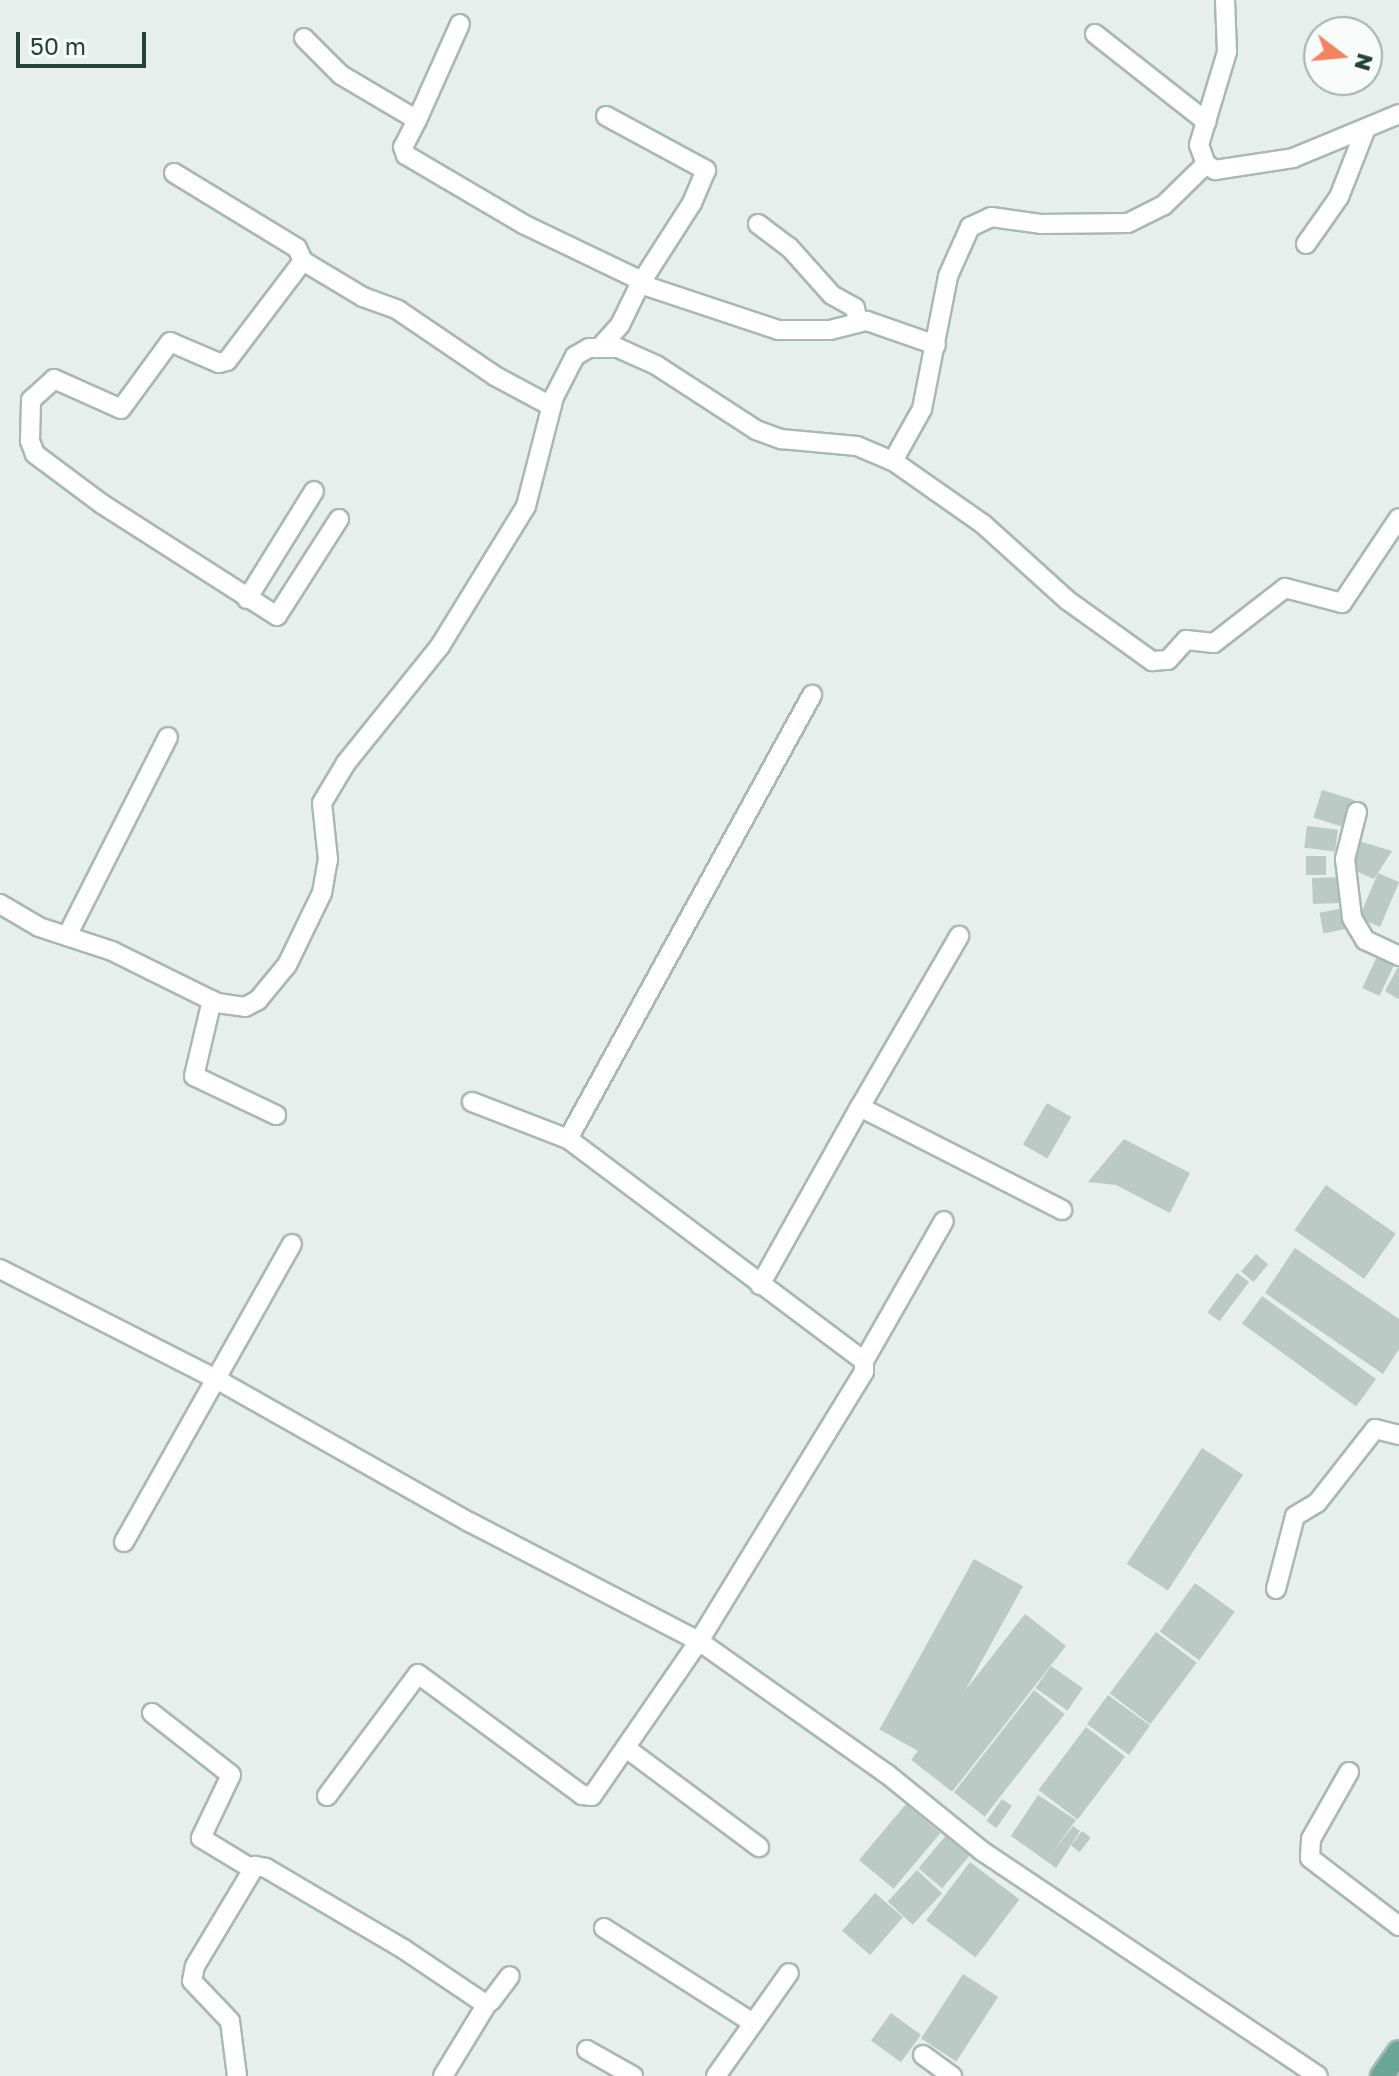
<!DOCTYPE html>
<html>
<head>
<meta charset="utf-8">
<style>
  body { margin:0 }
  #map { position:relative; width:1399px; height:2076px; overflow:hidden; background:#e6efeb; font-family:"Golos Text",sans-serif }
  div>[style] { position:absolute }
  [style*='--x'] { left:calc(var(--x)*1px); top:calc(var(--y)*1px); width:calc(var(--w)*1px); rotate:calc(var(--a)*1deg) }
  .building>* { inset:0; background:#bbcac4; transform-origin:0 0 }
  .roads { filter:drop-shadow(2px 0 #a8b8b2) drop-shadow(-2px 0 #a8b8b2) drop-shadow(0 2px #a8b8b2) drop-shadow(0 -2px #a8b8b2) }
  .minor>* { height:18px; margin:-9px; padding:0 9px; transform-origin:9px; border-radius:9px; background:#fff }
  .major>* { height:22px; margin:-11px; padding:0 11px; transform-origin:11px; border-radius:11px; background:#6aa596 }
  span { translate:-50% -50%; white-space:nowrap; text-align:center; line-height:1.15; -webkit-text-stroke:7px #f7fbf9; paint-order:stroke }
  .north { position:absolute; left:1303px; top:16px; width:80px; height:80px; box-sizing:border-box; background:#f7fbf9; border:2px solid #a3b1ad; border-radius:50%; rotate:106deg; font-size:22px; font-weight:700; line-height:32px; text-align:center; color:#24423a }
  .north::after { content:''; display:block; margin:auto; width:28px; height:36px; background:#f4845f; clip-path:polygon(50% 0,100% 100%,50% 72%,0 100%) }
  .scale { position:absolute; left:16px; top:32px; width:130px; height:36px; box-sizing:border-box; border:4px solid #24423a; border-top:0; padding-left:10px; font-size:24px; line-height:28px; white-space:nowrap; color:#24423a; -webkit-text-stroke:6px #f7fbf9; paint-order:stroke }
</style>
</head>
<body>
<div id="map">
  <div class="building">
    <div style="left:1322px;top:790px;width:34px;height:29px;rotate:17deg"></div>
    <div style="left:1307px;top:826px;width:31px;height:22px;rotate:7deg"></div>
    <div style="clip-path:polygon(1356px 840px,1392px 851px,1374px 879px,1351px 869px)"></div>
    <div style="left:1306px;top:856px;width:20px;height:19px"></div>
    <div style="left:1378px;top:873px;width:23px;height:49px;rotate:23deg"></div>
    <div style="left:1341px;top:877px;width:26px;height:29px;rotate:88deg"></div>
    <div style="left:1344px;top:908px;width:21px;height:25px;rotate:79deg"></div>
    <div style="left:1380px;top:950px;width:19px;height:42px;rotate:25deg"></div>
    <div style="clip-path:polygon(1399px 965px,1399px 997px,1398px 999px,1385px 991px)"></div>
    <div style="left:1047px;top:1103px;width:28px;height:48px;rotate:30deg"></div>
    <div style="clip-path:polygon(1124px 1139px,1190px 1173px,1170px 1213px,1116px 1185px,1088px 1182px)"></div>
    <div style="left:1326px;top:1185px;width:85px;height:55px;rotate:35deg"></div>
    <div style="clip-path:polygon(1295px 1248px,1399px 1319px,1399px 1349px,1383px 1374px,1265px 1293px)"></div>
    <div style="left:1256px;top:1254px;width:16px;height:23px;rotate:40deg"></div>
    <div style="left:1237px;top:1273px;width:15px;height:49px;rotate:37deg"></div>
    <div style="left:1262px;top:1296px;width:141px;height:34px;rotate:36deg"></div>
    <div style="left:1202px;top:1448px;width:49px;height:138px;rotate:33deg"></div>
    <div style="left:974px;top:1559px;width:56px;height:195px;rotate:29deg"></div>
    <div style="left:1195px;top:1583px;width:49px;height:60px;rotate:36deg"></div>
    <div style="left:1025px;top:1614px;width:52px;height:185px;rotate:38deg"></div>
    <div style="left:1156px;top:1632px;width:51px;height:77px;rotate:37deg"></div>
    <div style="left:1051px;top:1666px;width:39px;height:27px;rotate:35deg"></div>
    <div style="left:1034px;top:1690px;width:39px;height:130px;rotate:38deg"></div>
    <div style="left:1108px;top:1695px;width:52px;height:36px;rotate:36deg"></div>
    <div style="left:1086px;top:1727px;width:49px;height:79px;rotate:37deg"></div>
    <div style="clip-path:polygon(1038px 1795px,1076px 1820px,1051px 1854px,1073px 1826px,1080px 1831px,1056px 1868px,1011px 1836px)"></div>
    <div style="left:1002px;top:1799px;width:12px;height:27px;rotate:35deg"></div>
    <div style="left:906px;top:1804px;width:45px;height:73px;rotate:40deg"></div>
    <div style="left:1082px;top:1831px;width:11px;height:18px;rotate:38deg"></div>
    <div style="left:948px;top:1833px;width:31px;height:46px;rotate:40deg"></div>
    <div style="left:970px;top:1862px;width:62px;height:73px;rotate:37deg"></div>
    <div style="left:917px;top:1870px;width:34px;height:43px;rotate:43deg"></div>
    <div style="left:875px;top:1893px;width:37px;height:50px;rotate:41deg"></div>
    <div style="left:963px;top:1974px;width:42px;height:77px;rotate:33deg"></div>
    <div style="left:891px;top:2013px;width:37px;height:34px;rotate:36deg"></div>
  </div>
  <div class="roads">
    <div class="minor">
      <div style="--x:1225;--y:0;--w:52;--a:87.8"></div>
      <div style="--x:1227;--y:52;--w:97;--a:106.8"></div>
      <div style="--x:1199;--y:145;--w:20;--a:70"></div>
      <div style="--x:1206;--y:164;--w:11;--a:34"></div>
      <div style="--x:1215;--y:170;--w:79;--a:-8.7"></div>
      <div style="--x:1293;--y:158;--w:115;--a:-22.5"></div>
      <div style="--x:1095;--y:34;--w:142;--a:38.2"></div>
      <div style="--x:304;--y:38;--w:52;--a:45"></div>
      <div style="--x:341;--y:75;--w:88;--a:30.6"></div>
      <div style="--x:417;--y:120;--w:30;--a:117"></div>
      <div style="--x:403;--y:147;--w:9;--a:69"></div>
      <div style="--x:406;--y:155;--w:136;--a:30.5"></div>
      <div style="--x:523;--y:224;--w:132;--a:25.6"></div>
      <div style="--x:606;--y:116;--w:114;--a:28.4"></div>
      <div style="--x:706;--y:170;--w:36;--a:113"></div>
      <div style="--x:692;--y:203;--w:96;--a:122.7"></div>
      <div style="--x:417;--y:120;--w:105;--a:-65.9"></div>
      <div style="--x:174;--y:173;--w:144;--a:31.4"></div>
      <div style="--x:297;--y:248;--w:14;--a:65"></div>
      <div style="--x:758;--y:224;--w:39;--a:37"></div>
      <div style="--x:789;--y:247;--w:64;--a:48.1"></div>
      <div style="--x:832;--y:295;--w:26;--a:29"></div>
      <div style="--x:855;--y:308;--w:14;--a:78"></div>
      <div style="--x:1306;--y:244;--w:57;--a:-54.9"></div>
      <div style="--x:1339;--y:197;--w:74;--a:-68.6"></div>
      <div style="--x:602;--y:345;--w:27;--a:-48"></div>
      <div style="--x:620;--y:325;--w:46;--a:-64"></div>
      <div style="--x:640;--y:284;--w:145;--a:18.4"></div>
      <div style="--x:778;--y:330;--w:52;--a:0"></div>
      <div style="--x:830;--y:330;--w:38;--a:-14"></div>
      <div style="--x:867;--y:321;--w:73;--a:19.2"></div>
      <div style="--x:893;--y:461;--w:60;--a:-60.9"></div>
      <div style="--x:922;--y:409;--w:136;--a:-78.9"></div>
      <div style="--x:948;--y:276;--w:54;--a:-65.8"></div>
      <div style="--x:970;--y:227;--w:23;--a:-25"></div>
      <div style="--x:991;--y:217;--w:50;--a:8"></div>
      <div style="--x:1041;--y:224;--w:87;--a:-0.7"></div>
      <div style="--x:1128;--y:223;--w:40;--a:-26.6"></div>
      <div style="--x:1164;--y:205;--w:59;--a:-44.3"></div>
      <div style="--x:339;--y:519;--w:115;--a:122.6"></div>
      <div style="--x:277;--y:616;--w:208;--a:-147.4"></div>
      <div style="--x:102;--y:504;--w:84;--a:-143.3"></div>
      <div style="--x:35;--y:454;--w:14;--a:-111"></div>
      <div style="--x:30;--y:441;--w:41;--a:-88.6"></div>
      <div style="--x:31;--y:400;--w:31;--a:-42"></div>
      <div style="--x:54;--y:379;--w:73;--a:24.1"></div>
      <div style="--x:121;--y:409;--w:83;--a:-53.8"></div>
      <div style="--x:170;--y:342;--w:53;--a:23.2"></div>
      <div style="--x:219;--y:363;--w:8;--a:-14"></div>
      <div style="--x:227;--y:361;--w:126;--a:-52.8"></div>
      <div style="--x:303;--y:261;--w:70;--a:31"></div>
      <div style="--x:363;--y:297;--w:37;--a:20"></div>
      <div style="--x:398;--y:310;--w:117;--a:34.2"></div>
      <div style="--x:495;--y:376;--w:64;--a:28.2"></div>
      <div style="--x:247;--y:599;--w:127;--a:-58.2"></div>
      <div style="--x:1357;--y:812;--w:49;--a:104.3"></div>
      <div style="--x:1345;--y:859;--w:59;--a:83.2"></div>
      <div style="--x:1352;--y:918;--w:26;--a:59"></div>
      <div style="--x:1365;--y:940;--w:38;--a:25"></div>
      <div style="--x:0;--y:904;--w:45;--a:30.5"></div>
      <div style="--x:39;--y:927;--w:77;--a:18.2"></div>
      <div style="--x:112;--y:951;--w:117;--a:26.3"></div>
      <div style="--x:217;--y:1003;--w:28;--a:8"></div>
      <div style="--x:245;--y:1007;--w:15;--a:-28"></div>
      <div style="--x:258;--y:1000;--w:45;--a:-50.4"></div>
      <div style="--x:287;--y:965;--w:80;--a:-64.1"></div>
      <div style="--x:322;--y:893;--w:34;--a:-80"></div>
      <div style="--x:328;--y:860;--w:57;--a:-96"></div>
      <div style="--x:322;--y:803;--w:47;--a:-59"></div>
      <div style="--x:346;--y:763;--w:150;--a:-51.2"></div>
      <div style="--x:440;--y:646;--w:164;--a:-58.4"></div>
      <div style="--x:526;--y:506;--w:113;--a:-75.6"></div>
      <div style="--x:554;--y:397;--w:46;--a:-62.9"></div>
      <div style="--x:575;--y:356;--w:16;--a:-30"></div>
      <div style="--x:589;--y:348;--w:29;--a:0"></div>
      <div style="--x:618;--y:348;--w:42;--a:24.1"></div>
      <div style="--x:656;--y:365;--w:119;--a:33"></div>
      <div style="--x:756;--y:430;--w:27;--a:20"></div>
      <div style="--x:781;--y:439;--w:76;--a:5.3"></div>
      <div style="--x:857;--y:446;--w:39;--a:23"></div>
      <div style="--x:893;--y:461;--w:110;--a:35"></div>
      <div style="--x:983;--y:524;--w:113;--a:42.1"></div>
      <div style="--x:1067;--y:600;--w:105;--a:35.7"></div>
      <div style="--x:1152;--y:661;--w:16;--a:-4"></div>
      <div style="--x:1168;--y:660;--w:27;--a:-48"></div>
      <div style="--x:1186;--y:640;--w:28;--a:6"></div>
      <div style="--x:1214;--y:643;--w:90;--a:-37.8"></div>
      <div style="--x:1285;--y:588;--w:59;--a:14.7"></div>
      <div style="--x:1342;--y:603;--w:102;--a:-56.2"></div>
      <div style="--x:67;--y:936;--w:223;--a:-63.1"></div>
      <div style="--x:212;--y:1000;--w:78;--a:103.3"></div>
      <div style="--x:194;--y:1076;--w:91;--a:25.4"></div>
      <div style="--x:860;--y:1107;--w:198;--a:-59.9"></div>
      <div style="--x:568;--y:1139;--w:507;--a:-61.21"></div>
      <div style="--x:0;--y:1269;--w:245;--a:27"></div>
      <div style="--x:218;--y:1380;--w:291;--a:29.5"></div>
      <div style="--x:471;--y:1523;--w:257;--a:27.4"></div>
      <div style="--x:699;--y:1641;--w:230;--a:35.3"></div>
      <div style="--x:887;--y:1774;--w:122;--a:39"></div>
      <div style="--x:982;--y:1851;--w:404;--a:33.8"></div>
      <div style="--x:760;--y:1285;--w:204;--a:-60.7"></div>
      <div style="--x:860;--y:1107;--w:227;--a:27"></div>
      <div style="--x:864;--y:1361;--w:161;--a:-60.3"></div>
      <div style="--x:124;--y:1542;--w:342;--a:-60.6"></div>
      <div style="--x:1276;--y:1589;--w:75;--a:-75.4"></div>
      <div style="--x:1295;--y:1516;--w:26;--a:-31"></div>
      <div style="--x:1317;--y:1503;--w:94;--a:-51.9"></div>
      <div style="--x:1375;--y:1429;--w:25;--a:14"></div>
      <div style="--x:152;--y:1713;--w:100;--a:38.1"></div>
      <div style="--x:231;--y:1775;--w:70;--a:115.5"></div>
      <div style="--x:201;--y:1838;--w:60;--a:31.3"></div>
      <div style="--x:626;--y:1748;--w:166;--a:36.7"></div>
      <div style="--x:1349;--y:1772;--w:77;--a:119.6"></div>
      <div style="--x:1311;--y:1839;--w:19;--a:93"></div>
      <div style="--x:1310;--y:1858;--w:112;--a:37.4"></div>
      <div style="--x:327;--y:1796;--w:152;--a:-53.3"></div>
      <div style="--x:418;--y:1674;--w:204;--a:36.4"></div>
      <div style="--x:582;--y:1795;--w:10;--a:6"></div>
      <div style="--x:592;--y:1796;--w:188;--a:-55.4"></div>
      <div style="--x:699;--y:1641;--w:316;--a:-58.5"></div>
      <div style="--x:864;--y:1372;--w:11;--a:-90"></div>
      <div style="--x:864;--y:1361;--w:370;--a:-143.1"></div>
      <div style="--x:568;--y:1139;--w:103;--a:-158.9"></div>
      <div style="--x:604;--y:1928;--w:177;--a:32.5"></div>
      <div style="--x:587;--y:2050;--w:53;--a:29.5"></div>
      <div style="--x:923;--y:2055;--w:36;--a:36"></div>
      <div style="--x:237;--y:2076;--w:55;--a:-97.3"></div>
      <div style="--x:230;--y:2021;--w:55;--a:-133.5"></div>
      <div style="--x:192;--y:1981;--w:15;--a:-79"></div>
      <div style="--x:195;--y:1966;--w:117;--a:-59"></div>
      <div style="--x:255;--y:1866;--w:11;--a:10"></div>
      <div style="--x:266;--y:1868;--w:158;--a:30.5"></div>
      <div style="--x:402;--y:1948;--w:99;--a:33.9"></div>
      <div style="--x:484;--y:2003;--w:7;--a:-16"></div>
      <div style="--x:491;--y:2001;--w:31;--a:-53"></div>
      <div style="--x:443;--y:2076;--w:84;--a:-58.6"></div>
      <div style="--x:716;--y:2076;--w:126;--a:-54.7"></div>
    </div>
    <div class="major">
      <div style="--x:1382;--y:2076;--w:29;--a:-55"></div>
    </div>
  </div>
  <div class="north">N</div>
  <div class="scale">50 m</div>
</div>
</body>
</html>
